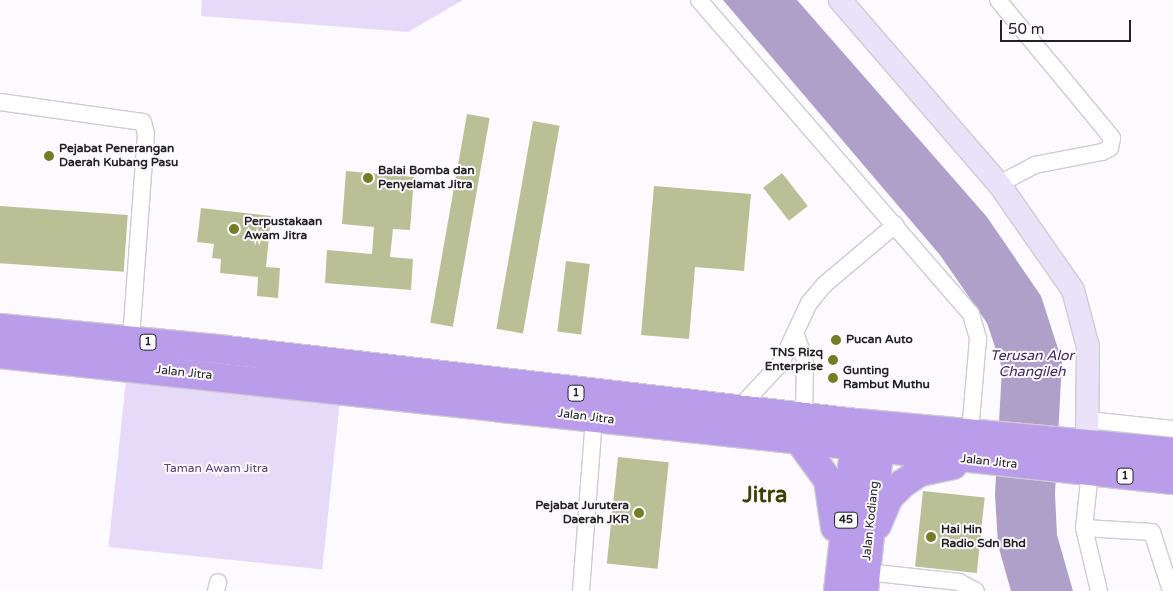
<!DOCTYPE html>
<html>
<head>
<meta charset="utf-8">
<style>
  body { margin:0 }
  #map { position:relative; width:1173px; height:591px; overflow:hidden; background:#fcfaff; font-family:"Varela Round",sans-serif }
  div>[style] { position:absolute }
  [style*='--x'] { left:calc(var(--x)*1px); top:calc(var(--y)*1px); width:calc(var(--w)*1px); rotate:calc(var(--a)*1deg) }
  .green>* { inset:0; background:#e5dbf9; transform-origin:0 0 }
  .water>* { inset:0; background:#aea0c8 }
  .building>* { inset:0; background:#bac095; transform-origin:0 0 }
  .roads { filter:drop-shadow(1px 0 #cecbd3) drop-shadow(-1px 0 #cecbd3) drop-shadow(0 1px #cecbd3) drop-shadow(0 -1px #cecbd3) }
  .street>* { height:16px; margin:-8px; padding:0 8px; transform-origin:8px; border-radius:8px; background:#fff }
  .secondary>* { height:22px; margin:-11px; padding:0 11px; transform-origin:11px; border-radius:11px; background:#eae2f9 }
  .highway>* { height:28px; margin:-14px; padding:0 14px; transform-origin:14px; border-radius:14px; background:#ba9dea }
  .dots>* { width:14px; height:14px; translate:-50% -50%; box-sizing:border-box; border:2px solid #fcfaff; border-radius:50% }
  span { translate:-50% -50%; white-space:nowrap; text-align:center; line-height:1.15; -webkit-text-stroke:4px #fcfaff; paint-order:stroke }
  .shield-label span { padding:1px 4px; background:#fcfaff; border:1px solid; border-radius:4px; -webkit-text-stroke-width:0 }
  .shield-label { font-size:11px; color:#222123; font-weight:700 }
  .poi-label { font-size:12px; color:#222123; font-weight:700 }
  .left { translate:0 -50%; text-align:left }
  .right { translate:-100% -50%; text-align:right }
  .street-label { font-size:12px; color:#222123 }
  .park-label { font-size:12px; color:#594379 }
  .water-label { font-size:14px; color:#3f295d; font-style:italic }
  .town-label { font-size:22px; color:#3c4101; font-weight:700 }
  .scale { position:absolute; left:1000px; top:20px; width:131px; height:22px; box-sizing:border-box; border:2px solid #222123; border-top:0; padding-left:6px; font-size:15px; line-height:18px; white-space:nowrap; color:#222123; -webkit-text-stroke:4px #fcfaff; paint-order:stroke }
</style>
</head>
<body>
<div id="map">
  <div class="green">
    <div style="clip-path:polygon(202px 0,463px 0,408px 32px,201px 16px)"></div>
    <div style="left:127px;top:370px;width:215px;height:178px;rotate:6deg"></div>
  </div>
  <div class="water">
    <div style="clip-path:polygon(723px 0,797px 0,987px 217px,1041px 296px,1062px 361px,1055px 494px,1057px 535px,1073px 591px,1011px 591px,998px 545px,995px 494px,1002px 368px,987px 323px,940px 255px)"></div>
  </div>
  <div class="building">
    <div style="left:467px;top:114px;width:23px;height:212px;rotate:10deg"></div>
    <div style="left:533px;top:121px;width:27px;height:211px;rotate:10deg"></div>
    <div style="clip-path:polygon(346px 171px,414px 177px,410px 230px,393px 229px,390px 257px,413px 259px,411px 290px,325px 283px,327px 250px,372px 254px,374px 227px,342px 224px)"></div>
    <div style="left:782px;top:173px;width:42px;height:24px;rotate:52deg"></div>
    <div style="clip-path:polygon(654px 186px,751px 194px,744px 271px,695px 267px,689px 339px,641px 335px)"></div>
    <div style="left:0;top:206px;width:128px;height:57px;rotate:4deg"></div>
    <div style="clip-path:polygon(201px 208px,271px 216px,266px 267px,280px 268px,278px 298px,257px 296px,258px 277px,220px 273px,221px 259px,212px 258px,214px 244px,197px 242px)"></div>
    <div style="left:566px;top:261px;width:24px;height:71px;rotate:7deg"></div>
    <div style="left:618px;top:457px;width:51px;height:107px;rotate:6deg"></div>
    <div style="left:923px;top:491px;width:62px;height:76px;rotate:6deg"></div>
  </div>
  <div class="roads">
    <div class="street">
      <div style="--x:699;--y:0;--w:415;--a:49.1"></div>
      <div style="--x:971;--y:314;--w:26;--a:74"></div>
      <div style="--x:978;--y:339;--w:94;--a:94.9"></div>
      <div style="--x:998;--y:0;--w:179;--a:50.4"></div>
      <div style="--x:1112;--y:138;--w:10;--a:101"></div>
      <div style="--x:1110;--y:148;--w:9;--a:153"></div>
      <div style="--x:1102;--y:152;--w:68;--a:169"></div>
      <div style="--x:1035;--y:165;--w:41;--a:152.2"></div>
      <div style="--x:0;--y:102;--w:144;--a:8"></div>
      <div style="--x:143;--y:122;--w:12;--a:76"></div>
      <div style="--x:146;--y:134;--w:207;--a:94.2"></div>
      <div style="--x:797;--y:338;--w:23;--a:70"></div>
      <div style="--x:805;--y:360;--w:58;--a:91"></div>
      <div style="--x:738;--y:409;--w:63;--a:-46.9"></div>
      <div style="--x:781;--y:363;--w:66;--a:-65"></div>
      <div style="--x:809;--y:303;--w:25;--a:-50"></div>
      <div style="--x:825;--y:284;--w:92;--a:-40.1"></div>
      <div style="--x:1088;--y:420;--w:85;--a:6"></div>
      <div style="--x:1090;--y:472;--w:56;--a:96.1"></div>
      <div style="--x:1084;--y:528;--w:65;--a:76.6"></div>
      <div style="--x:1084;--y:528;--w:68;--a:3.4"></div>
      <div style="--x:1152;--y:532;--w:62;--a:72.1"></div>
      <div style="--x:866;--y:572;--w:94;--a:6.1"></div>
      <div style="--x:959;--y:582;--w:19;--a:28"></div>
      <div style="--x:216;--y:591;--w:9;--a:-77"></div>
      <div style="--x:581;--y:591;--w:172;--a:-85.7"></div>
    </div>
    <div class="secondary">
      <div style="--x:840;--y:0;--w:243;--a:49.2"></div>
      <div style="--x:999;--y:184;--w:129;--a:55.1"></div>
      <div style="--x:1073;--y:290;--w:59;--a:75.3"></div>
      <div style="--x:1088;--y:347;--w:98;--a:90.6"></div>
    </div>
    <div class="highway">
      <div style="--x:0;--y:328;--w:228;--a:5.5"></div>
      <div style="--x:227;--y:350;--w:634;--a:6.61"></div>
      <div style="--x:857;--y:423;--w:317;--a:5.2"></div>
      <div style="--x:0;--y:354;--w:1180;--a:6.13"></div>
      <div style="--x:801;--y:443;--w:46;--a:53.9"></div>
      <div style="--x:828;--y:480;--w:48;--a:81.5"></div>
      <div style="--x:877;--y:525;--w:30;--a:-67"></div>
      <div style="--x:889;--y:497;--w:18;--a:-45"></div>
      <div style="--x:902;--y:484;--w:22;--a:-34"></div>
      <div style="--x:920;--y:472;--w:34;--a:-12"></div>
      <div style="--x:838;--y:591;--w:160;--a:-83.5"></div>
      <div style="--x:864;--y:591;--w:158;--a:-83.8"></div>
    </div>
  </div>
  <div class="dots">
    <div style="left:49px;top:156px;background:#747c26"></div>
    <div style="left:368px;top:178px;background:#747c26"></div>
    <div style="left:234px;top:229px;background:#747c26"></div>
    <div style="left:836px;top:340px;background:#747c26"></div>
    <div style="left:833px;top:360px;background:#747c26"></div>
    <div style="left:833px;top:378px;background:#747c26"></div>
    <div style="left:639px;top:513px;background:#747c26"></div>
    <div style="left:931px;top:537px;background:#747c26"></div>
  </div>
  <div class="shield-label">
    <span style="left:148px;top:342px">1</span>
    <span style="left:576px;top:393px">1</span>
    <span style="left:1125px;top:476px">1</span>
    <span style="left:846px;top:520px">45</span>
  </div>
  <div class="poi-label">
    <span class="left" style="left:59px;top:156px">Pejabat Penerangan<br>Daerah Kubang Pasu</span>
    <span class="left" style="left:378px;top:178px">Balai Bomba dan<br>Penyelamat Jitra</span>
    <span class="left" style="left:244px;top:229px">Perpustakaan<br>Awam Jitra</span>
    <span class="left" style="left:846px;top:340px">Pucan Auto</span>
    <span class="right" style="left:823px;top:360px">TNS Rizq<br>Enterprise</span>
    <span class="left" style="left:843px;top:378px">Gunting<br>Rambut Muthu</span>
    <span class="right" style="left:629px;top:513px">Pejabat Jurutera<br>Daerah JKR</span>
    <span class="left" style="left:941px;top:537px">Hai Hin<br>Radio Sdn Bhd</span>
  </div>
  <div class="street-label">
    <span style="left:184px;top:373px;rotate:6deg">Jalan Jitra</span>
    <span style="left:586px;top:417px;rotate:7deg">Jalan Jitra</span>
    <span style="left:989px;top:462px;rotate:6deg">Jalan Jitra</span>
    <span style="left:871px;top:521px;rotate:-84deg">Jalan Kodiang</span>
  </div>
  <div class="park-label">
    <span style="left:216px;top:469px">Taman Awam Jitra</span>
  </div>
  <div class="water-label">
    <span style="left:1032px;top:364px">Terusan Alor<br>Changileh</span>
  </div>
  <div class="town-label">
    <span style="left:765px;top:496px">Jitra</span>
  </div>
  <div class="scale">50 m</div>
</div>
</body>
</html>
